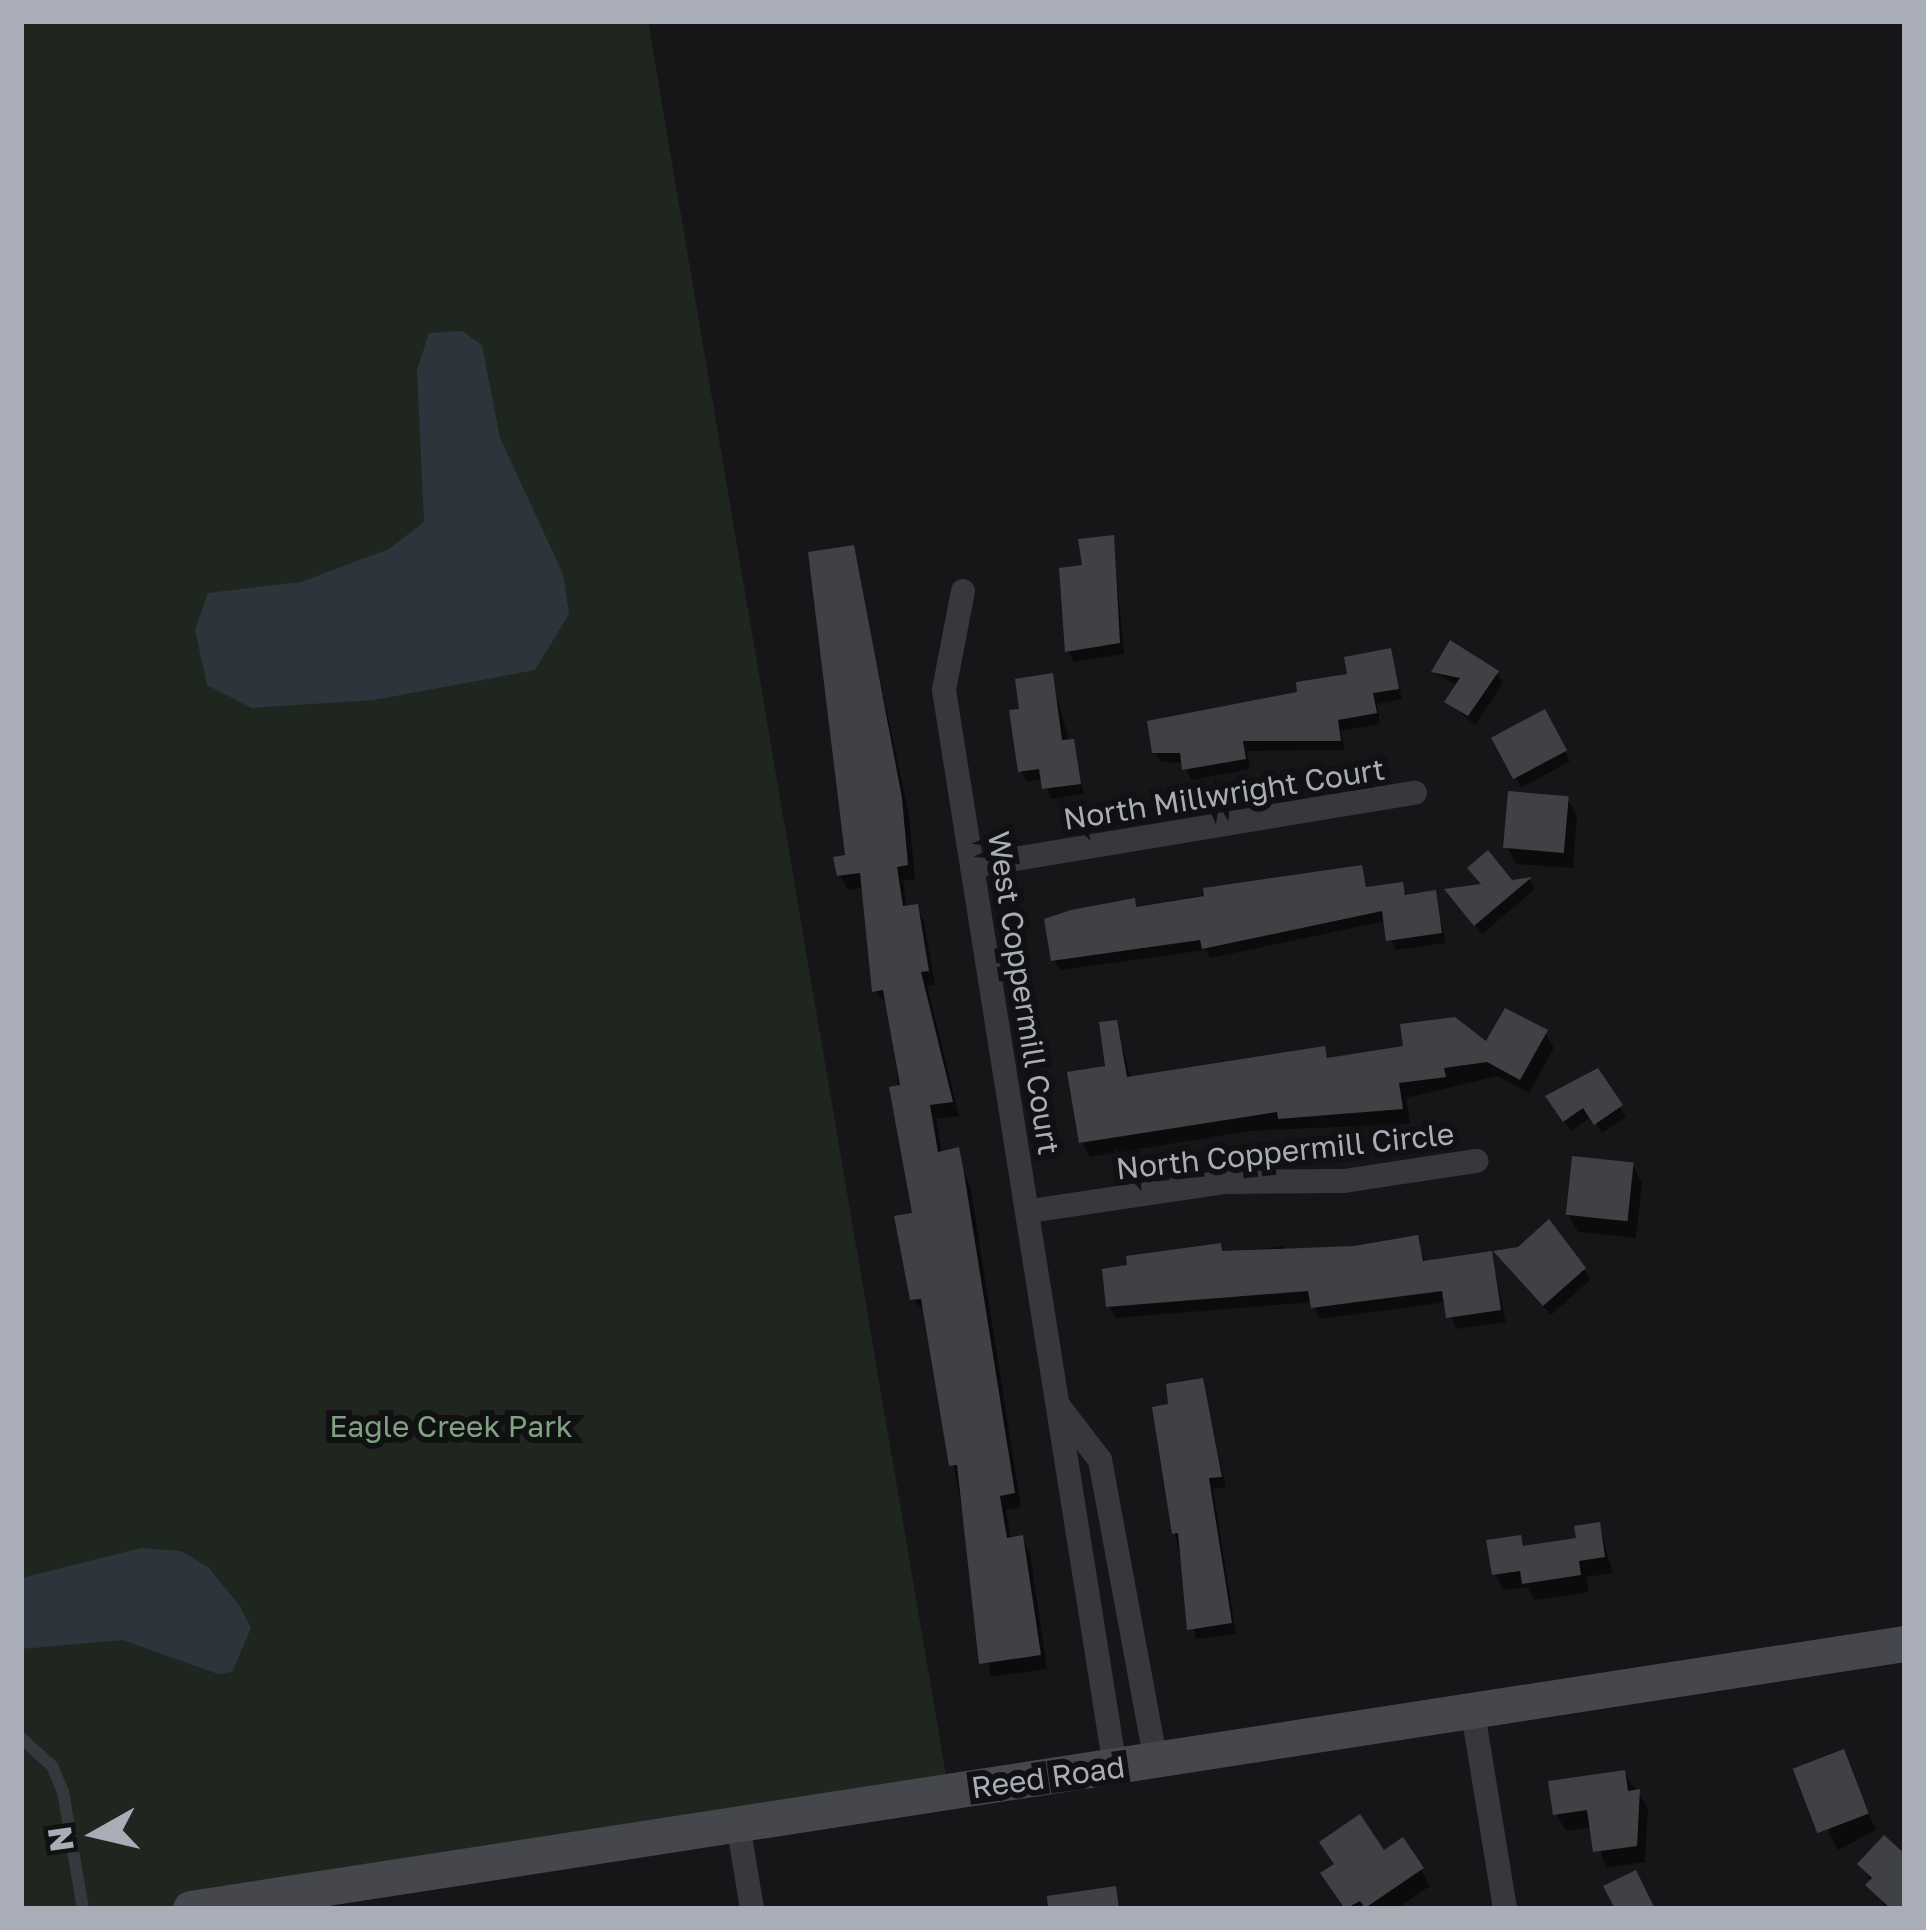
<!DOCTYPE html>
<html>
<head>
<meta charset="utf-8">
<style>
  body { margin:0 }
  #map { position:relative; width:1926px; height:1930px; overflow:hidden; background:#161618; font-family:"Golos Text",sans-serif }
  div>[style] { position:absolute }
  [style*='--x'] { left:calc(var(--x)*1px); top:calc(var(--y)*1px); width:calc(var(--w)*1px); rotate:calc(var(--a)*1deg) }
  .green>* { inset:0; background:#1e261f }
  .water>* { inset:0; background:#2c353c }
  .shadow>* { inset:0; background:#0007; transform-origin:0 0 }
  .building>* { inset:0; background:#404145; transform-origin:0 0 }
  .lane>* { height:12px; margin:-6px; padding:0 6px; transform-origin:6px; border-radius:6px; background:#37383d }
  .street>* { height:24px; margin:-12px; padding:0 12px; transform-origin:12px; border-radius:12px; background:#37383d }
  .secondary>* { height:36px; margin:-18px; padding:0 18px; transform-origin:18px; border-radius:18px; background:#45474d }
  span { translate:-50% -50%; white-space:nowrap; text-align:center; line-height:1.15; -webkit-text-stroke:12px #111113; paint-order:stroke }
  .street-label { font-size:30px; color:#a8adb8 }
  .park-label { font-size:30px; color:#7fa381 }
  .frame { position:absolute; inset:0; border:24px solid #a8adb8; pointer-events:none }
  .north { position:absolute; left:36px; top:1774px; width:120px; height:120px; -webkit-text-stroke:9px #111113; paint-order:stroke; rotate:262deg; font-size:33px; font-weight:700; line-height:48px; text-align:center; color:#a8adb8 }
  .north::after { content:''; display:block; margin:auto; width:42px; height:54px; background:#a8adb8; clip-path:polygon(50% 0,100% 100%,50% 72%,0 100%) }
</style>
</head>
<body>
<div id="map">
  <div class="green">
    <div style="clip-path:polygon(21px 21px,648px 21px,948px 1787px,156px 1909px,21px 1909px)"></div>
  </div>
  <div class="water">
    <div style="clip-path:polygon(462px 331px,482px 345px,500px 438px,563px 574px,569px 614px,535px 670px,374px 700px,252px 708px,207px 685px,195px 630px,208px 593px,301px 582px,389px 549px,424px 522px,417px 370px,429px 333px)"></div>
    <div style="clip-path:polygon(142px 1548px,181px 1551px,208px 1567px,239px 1605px,251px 1628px,232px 1672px,218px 1674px,123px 1640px,21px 1649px,21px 1578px)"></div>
  </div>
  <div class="shadow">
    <div style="clip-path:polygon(1113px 538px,1124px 654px,1074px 662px,1068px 651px,1085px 567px)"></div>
    <div style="clip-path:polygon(852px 549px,909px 815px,915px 879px,903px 881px,907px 909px,916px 907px,924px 921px,935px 985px,927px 986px,959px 1116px,936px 1119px,942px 1154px,957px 1151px,971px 1190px,1021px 1507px,1006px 1510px,1011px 1540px,1022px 1539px,1030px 1553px,1047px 1669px,991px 1677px,927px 1313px,912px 1299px,916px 1216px,888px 1004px,875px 991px,865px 887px,848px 890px,840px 875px,848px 857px)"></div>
    <div style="clip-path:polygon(1390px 651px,1402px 699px,1377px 704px,1380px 724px,1341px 731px,1345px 750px,1247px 751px,1250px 769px,1191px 780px,1184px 763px,1161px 762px,1155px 752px,1351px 676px)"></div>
    <div style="clip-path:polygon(1434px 672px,1497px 673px,1503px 683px,1475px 725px,1448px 702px,1458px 686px)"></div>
    <div style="clip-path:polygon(1051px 676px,1084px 794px,1051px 799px,1044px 779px,1027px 782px,1021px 771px)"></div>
    <div style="left:1544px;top:713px;width:55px;height:55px;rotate:62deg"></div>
    <div style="clip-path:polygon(1568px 799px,1577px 816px,1573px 868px,1516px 864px,1507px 847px)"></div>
    <div style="clip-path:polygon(1361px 868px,1368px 890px,1401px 885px,1408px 897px,1434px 894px,1446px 943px,1395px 950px,1386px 921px,1210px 958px,1206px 950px,1060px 970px,1054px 960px,1048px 922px)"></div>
    <div style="clip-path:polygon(1530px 880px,1535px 889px,1482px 934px,1454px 900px)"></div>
    <div style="clip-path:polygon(1116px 1023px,1131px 1079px,1323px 1050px,1330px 1061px,1545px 1033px,1554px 1048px,1529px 1093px,1498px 1076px,1406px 1098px,1410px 1124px,1249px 1131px,1090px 1157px,1082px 1142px)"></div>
    <div style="clip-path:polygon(1597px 1072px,1626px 1117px,1602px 1133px,1591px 1117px,1571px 1131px,1549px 1097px)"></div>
    <div style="clip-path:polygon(1633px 1166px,1642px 1183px,1636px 1238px,1578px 1232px,1568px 1215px)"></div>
    <div style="clip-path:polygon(1416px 1238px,1426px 1263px,1491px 1254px,1506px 1322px,1456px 1329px,1447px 1302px,1320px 1319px,1313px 1302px,1116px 1318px,1109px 1306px,1219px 1246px,1224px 1253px,1283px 1246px,1288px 1254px)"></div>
    <div style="clip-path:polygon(1519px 1250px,1584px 1270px,1590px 1280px,1551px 1315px,1503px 1262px)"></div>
    <div style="clip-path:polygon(1202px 1381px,1226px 1487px,1213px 1489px,1236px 1634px,1196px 1639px,1175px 1533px)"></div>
    <div style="clip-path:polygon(1599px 1525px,1613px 1573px,1586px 1577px,1589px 1592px,1535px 1600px,1527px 1587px,1504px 1590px,1495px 1574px,1520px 1538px,1526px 1548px,1580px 1541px)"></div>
    <div style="clip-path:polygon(1843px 1753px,1876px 1830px,1838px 1850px,1829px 1833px)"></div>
    <div style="clip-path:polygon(1624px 1773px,1648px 1808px,1645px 1862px,1606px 1868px,1593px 1827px,1566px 1831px,1556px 1814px)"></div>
    <div style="clip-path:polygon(1905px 1859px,1905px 1909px,1886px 1909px,1861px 1864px)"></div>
    <div style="clip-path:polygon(1421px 1870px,1430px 1886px,1396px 1909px,1347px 1909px,1334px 1890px)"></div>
  </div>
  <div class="building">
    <div style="clip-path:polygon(1114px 535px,1120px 643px,1065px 652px,1059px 568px,1082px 565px,1078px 539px)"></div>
    <div style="clip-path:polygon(854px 545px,902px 798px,908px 865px,897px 867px,903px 906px,918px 904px,929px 971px,921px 972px,953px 1102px,930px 1105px,938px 1152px,959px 1147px,964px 1173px,1015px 1493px,1000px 1496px,1007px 1538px,1023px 1535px,1041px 1655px,979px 1664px,957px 1465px,949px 1466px,921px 1299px,910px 1300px,894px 1216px,912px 1213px,889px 1087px,900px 1085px,883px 990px,872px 992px,860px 873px,837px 876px,833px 857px,845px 855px,808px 552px)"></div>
    <div style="clip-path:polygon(1450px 640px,1499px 671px,1468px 716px,1444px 702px,1460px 678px,1431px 672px)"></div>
    <div style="clip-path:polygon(1391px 648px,1399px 689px,1373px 693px,1377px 713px,1338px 720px,1341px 741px,1243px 741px,1246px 759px,1182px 770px,1180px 753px,1152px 753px,1147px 721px,1297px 692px,1296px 682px,1347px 674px,1344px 657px)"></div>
    <div style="clip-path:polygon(1053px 673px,1062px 740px,1074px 739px,1081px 784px,1042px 789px,1039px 769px,1018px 772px,1009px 710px,1019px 709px,1015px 679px)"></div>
    <div style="left:1545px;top:709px;width:47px;height:61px;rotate:62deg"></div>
    <div style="left:1508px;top:791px;width:61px;height:57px;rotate:5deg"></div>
    <div style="clip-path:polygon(1488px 850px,1512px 880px,1532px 877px,1474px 926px,1444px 889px,1481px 884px,1467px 868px)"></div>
    <div style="clip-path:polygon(1362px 865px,1366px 887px,1403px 882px,1405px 895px,1436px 890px,1442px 933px,1386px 941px,1382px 911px,1202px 949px,1200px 940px,1051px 961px,1044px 919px,1071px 910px,1135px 898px,1136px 907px,1204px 896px,1203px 888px)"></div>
    <div style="clip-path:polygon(1505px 1008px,1548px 1030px,1520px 1080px,1487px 1062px,1444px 1068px,1446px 1077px,1399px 1083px,1403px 1109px,1278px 1119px,1277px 1112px,1079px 1143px,1067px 1072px,1105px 1066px,1099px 1022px,1117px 1020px,1127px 1077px,1325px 1046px,1327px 1058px,1403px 1046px,1400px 1024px,1455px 1017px,1486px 1041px)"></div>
    <div style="clip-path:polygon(1598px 1068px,1623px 1105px,1594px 1125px,1583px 1108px,1563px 1122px,1545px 1096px)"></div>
    <div style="left:1572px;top:1156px;width:62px;height:59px;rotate:6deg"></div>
    <div style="clip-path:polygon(1549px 1219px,1586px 1268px,1543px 1306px,1493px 1251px,1518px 1247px)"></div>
    <div style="clip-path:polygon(1418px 1235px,1423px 1261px,1492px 1251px,1501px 1310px,1446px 1318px,1442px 1291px,1311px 1308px,1308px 1291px,1106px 1307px,1102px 1269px,1127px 1265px,1126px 1256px,1221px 1243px,1222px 1251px,1354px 1246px)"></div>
    <div style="clip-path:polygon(1203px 1378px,1222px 1477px,1209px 1478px,1232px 1623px,1187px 1630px,1178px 1533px,1172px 1534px,1152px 1407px,1168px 1404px,1166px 1384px)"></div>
    <div style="clip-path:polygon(1600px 1522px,1605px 1557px,1579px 1561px,1581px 1575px,1522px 1584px,1520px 1571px,1492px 1575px,1486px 1540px,1521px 1535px,1523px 1546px,1576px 1538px,1574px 1526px)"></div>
    <div style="left:1844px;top:1749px;width:69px;height:55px;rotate:69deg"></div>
    <div style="clip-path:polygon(1625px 1770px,1628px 1791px,1640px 1789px,1637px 1846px,1593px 1852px,1587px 1810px,1553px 1815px,1548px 1781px)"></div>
    <div style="clip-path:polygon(1360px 1814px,1384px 1850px,1403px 1837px,1424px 1868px,1365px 1908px,1360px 1901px,1345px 1909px,1320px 1873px,1334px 1864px,1319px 1842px)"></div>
    <div style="clip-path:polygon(1884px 1835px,1905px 1854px,1905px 1909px,1891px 1909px,1865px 1885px,1872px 1878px,1857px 1864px)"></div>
    <div style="clip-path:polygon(1636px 1870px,1655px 1909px,1615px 1909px,1603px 1886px)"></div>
    <div style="clip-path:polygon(1116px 1886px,1119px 1909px,1048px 1909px,1047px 1896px)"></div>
  </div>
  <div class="lane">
    <div style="--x:21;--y:1738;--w:42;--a:42.1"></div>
    <div style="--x:52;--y:1766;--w:28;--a:67"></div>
    <div style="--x:63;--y:1792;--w:119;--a:80.3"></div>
  </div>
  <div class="street">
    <div style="--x:963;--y:591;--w:101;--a:100.9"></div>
    <div style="--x:944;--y:690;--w:1090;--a:80.98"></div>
    <div style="--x:972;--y:866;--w:449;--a:-9.4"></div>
    <div style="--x:1030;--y:1211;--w:196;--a:-8.5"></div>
    <div style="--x:1224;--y:1182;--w:120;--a:-0.5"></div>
    <div style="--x:1344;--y:1181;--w:134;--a:-8.6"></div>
    <div style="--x:1061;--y:1409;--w:64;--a:52.6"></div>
    <div style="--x:1100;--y:1460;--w:306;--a:79.5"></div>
    <div style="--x:1473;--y:1713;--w:199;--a:80.7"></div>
    <div style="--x:738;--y:1824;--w:86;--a:80.6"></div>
  </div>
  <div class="secondary">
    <div style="--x:191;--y:1909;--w:1734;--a:-8.79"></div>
  </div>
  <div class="street-label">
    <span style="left:1224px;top:794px;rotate:-9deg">North Millwright Court</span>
    <span style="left:1024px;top:993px;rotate:81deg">West Coppermill Court</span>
    <span style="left:1285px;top:1151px;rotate:-6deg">North Coppermill Circle</span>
    <span style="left:1048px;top:1777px;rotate:-8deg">Reed Road</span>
  </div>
  <div class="park-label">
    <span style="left:451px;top:1426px">Eagle Creek Park</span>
  </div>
  <div class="frame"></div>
  <div class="north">N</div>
</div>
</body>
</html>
